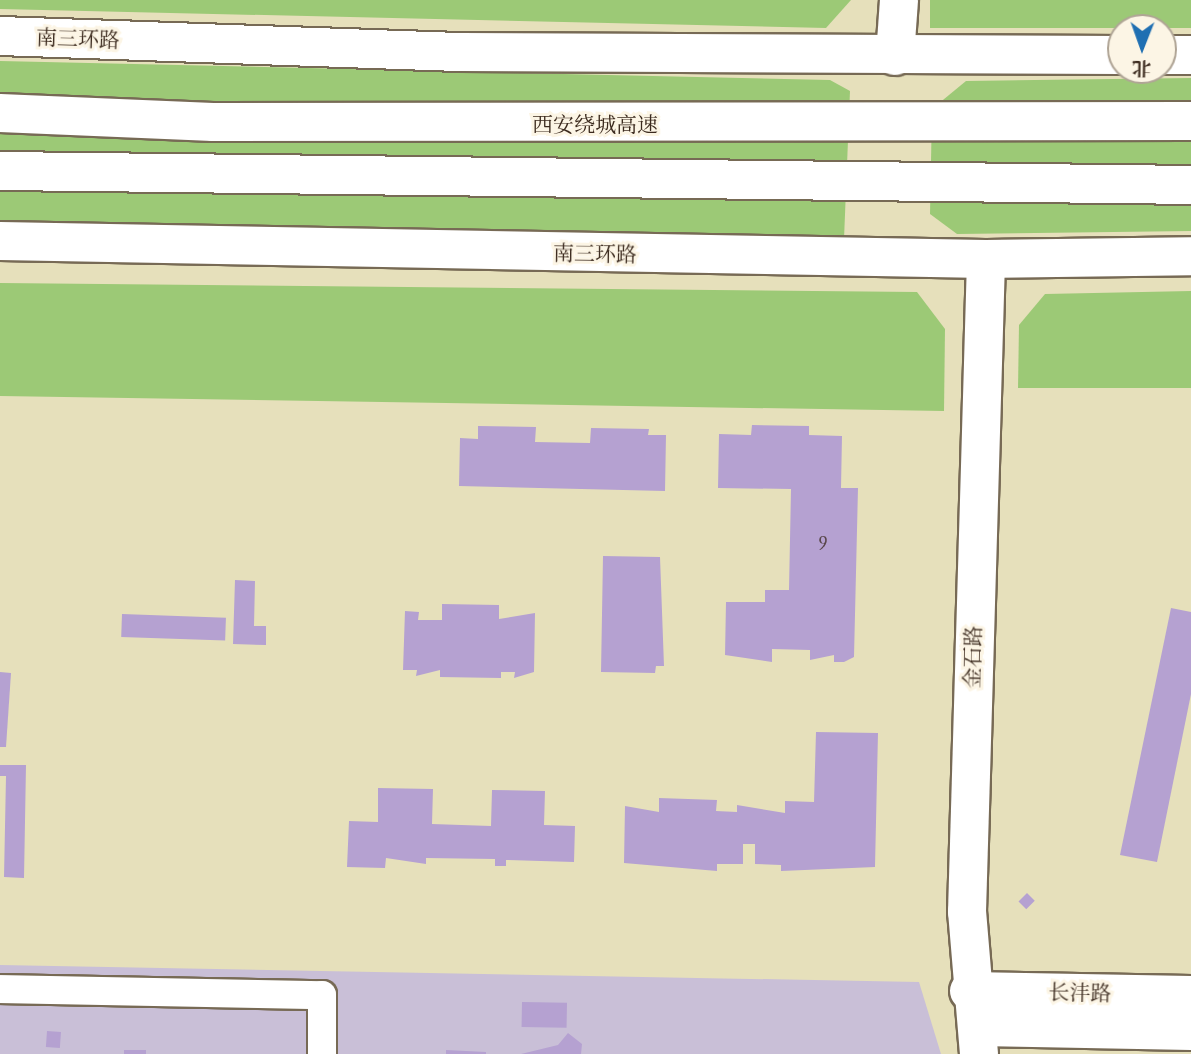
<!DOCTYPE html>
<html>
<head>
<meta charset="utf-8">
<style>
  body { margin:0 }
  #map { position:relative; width:1191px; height:1054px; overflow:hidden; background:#e6e0bb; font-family:"IM FELL Great Primer","Noto Serif SC",serif }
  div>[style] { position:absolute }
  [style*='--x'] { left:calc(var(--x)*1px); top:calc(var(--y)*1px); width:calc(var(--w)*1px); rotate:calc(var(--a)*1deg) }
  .industrial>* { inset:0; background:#c9bfd7 }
  .green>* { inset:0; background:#9cc976; transform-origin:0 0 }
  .building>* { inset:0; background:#b5a1d1; transform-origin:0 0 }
  .roads { filter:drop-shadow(2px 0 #776a55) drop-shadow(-2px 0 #776a55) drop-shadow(0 2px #776a55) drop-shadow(0 -2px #776a55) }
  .street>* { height:28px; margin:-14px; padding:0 14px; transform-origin:14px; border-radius:14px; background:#fff }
  .secondary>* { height:38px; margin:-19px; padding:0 19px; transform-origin:19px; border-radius:19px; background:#fff }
  .highway>* { height:38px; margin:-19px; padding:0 19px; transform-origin:19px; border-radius:19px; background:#fff }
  span { translate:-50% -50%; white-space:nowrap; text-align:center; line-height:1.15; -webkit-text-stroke:6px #fcf5e5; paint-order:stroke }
  .number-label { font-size:18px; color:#5a484b }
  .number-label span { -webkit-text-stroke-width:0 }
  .street-label { font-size:21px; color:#3b2a1e }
  .north { position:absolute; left:1107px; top:14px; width:70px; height:70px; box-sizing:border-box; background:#fcf5e5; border:2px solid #afa495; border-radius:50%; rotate:181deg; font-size:19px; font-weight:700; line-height:28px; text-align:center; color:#3b2a1e }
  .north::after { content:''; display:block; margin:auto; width:24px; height:32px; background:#1f6fb2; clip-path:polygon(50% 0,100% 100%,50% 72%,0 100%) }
</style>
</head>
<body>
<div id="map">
  <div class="industrial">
    <div style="clip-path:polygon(0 965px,919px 982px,941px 1054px,0 1054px)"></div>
  </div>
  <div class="green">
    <div style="clip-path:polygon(0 0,851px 0,826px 28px,0 9px)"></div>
    <div style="left:930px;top:0;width:261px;height:28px"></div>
    <div style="clip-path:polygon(0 61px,830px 80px,850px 91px,844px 239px,0 224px)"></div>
    <div style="clip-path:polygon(1191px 78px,1191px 231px,957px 234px,930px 214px,932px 109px,966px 81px)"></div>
    <div style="clip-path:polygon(0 283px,917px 292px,945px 329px,944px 411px,0 396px)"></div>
    <div style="clip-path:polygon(1191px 291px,1191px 388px,1018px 388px,1019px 325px,1045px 294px)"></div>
  </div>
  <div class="building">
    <div style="clip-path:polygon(752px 425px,809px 426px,809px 435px,842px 436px,841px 488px,858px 488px,854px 657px,844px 662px,834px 662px,834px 655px,810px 660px,810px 650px,772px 649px,772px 662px,725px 655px,726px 602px,765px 602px,765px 590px,789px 590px,791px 489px,718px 488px,719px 434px,751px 435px)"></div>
    <div style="clip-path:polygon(478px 426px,536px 427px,535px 442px,590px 443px,591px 428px,649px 429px,648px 435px,666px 435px,665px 491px,459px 486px,460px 438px,478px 439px)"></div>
    <div style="clip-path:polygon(603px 556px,660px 557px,664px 666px,656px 666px,655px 673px,601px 672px)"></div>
    <div style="clip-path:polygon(235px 580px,255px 581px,254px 626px,266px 626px,266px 645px,233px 644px)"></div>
    <div style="clip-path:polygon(442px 604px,499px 605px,499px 619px,535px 613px,534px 672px,514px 678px,515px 672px,501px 672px,501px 678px,440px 677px,440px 670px,416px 676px,417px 670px,403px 670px,405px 611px,419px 612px,418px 620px,442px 620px)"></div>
    <div style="clip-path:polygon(1171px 608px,1191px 612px,1191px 694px,1157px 862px,1120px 855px)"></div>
    <div style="left:122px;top:614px;width:104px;height:23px;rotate:2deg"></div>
    <div style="clip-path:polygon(0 672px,11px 673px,6px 747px,0 747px)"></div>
    <div style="clip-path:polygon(816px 732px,878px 733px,875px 867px,781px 871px,781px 865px,755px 864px,755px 844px,743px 844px,743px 864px,717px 864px,717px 871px,624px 863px,625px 806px,659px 812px,659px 798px,717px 800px,716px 811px,737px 812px,737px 805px,785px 813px,785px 801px,814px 802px)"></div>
    <div style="clip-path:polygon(0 765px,26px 765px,24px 878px,4px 877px,6px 776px,0 776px)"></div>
    <div style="clip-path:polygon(378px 788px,433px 789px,432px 824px,491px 826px,492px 790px,545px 791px,544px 825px,575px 826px,574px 862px,506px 860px,506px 866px,495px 866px,495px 859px,426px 858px,426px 864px,386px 858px,385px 868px,347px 867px,349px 821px,378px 822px)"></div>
    <div style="left:1027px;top:893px;width:11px;height:12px;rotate:45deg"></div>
    <div style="left:522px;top:1002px;width:45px;height:25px;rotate:1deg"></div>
    <div style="left:47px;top:1031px;width:14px;height:16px;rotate:4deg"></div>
    <div style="clip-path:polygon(568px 1033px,582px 1044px,581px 1054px,521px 1054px,558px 1045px)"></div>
    <div style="left:124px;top:1050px;width:22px;height:4px"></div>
    <div style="clip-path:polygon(446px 1050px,486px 1052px,486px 1054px,446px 1054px)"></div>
  </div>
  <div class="roads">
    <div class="street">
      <div style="--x:0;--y:989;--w:322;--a:1.1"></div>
      <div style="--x:322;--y:995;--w:59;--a:90"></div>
    </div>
    <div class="secondary">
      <div style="--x:895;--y:56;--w:56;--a:-85.9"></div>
      <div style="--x:969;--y:991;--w:222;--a:1"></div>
      <div style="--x:980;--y:1027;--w:211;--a:1.1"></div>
      <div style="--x:979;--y:1054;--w:143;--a:-94.8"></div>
      <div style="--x:967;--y:912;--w:653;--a:-88.33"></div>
    </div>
    <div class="highway">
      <div style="--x:0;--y:36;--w:461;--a:2"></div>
      <div style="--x:461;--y:52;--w:660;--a:0.26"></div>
      <div style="--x:1163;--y:55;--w:28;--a:0"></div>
      <div style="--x:0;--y:113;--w:213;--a:2.4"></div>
      <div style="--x:213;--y:122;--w:978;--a:-0.06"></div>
      <div style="--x:0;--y:171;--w:1191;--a:0.67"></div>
      <div style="--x:0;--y:241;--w:986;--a:1.05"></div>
      <div style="--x:986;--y:259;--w:205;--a:-0.8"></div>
    </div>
  </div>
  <div class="number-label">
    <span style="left:823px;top:539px">9</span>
  </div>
  <div class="street-label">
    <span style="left:78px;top:39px;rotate:2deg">南三环路</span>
    <span style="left:595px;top:125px">西安绕城高速</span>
    <span style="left:595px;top:254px;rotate:1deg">南三环路</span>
    <span style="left:973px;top:657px;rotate:-89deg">金石路</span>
    <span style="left:1080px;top:993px;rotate:1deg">长沣路</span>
  </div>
  <div class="north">北</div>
</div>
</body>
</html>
